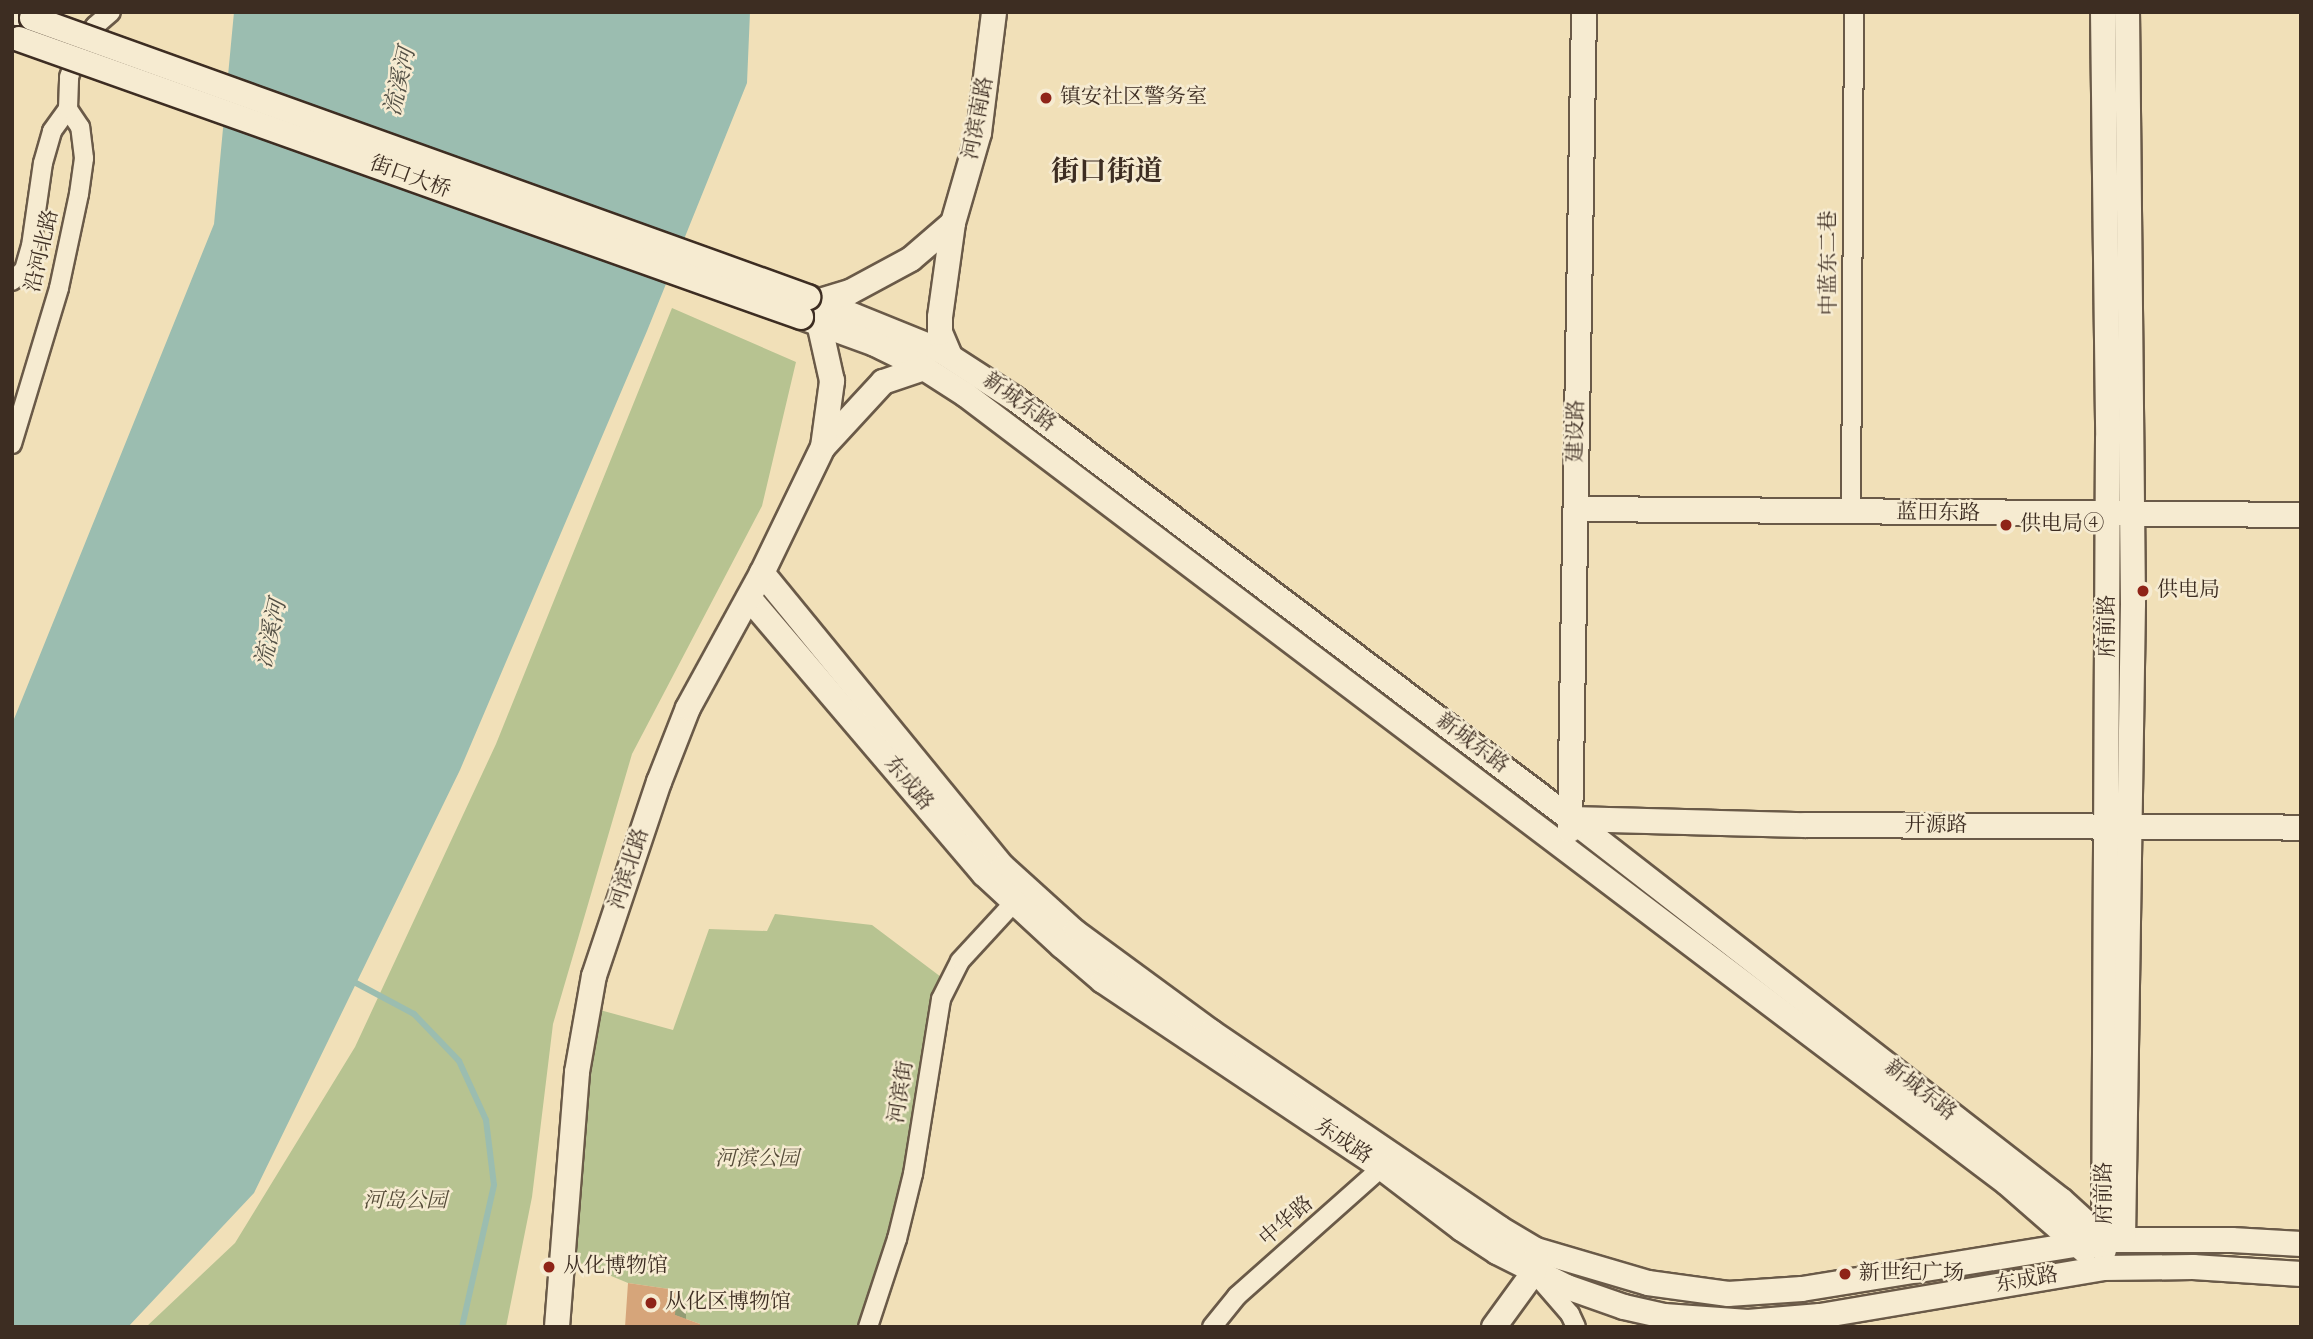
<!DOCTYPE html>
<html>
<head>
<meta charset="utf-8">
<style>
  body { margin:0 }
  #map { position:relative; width:2313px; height:1339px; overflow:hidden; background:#f1e0b8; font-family:"Old Standard TT","Noto Serif SC",serif }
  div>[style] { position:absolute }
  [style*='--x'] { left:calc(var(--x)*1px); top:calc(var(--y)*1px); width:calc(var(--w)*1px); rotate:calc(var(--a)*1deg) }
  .green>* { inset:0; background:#b7c391 }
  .water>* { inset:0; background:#9bbdb0 }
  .shadow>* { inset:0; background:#0003 }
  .stream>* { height:6px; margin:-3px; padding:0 3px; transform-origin:3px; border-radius:3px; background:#9bbdb0 }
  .building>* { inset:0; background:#d6a57a }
  .roads { filter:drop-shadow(2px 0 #6a5a48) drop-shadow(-2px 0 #6a5a48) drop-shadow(0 2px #6a5a48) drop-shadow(0 -2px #6a5a48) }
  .street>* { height:18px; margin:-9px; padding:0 9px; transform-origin:9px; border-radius:9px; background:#f6ebd1 }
  .secondary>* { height:24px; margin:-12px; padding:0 12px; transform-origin:12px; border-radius:12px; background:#f6ebd1 }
  .bridges { filter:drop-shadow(2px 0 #3d2d22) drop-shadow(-2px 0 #3d2d22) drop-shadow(0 2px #3d2d22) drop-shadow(0 -2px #3d2d22) }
  .secondary-bridge>* { height:24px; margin:-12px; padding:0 12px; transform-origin:12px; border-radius:12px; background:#f6ebd1 }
  .dots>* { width:19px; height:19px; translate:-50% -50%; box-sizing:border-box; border:4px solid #f6ebd1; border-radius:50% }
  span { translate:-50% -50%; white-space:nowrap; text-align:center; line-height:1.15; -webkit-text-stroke:5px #f6ebd1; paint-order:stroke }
  .poi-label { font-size:21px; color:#3d2d22 }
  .left { translate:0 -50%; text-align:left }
  .street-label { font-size:21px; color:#3d2d22 }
  .park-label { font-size:21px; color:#554b38; font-style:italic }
  .water-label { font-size:23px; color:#545146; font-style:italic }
  .district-label { font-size:28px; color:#3d2d22; font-weight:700 }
  .frame { position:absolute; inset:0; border:14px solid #3d2d22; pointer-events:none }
</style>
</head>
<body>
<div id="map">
  <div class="green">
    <div style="clip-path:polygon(672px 308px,796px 362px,762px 506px,632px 754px,553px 1024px,532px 1197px,506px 1327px,146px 1327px,235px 1243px,355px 1047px,496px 744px)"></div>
    <div style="clip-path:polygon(775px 914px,872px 925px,949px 983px,913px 1174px,868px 1327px,700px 1327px,700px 1324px,675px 1315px,676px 1290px,628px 1283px,561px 1255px,589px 1007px,673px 1030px,709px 929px,767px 931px)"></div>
  </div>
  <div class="water">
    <div style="clip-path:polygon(234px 12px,750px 12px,747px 83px,647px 331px,460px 770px,254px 1193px,128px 1327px,12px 1327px,12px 724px,214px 224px)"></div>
  </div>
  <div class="shadow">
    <div style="clip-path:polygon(675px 1292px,686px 1303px,686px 1321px,700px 1327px,626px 1327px)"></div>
  </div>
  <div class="stream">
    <div style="--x:356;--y:983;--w:66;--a:28.1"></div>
    <div style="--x:414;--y:1014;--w:65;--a:46.2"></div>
    <div style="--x:459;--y:1061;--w:65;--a:65.4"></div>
    <div style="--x:486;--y:1120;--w:65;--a:83"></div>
    <div style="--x:494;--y:1185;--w:146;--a:102.7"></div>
  </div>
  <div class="building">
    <div style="clip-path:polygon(628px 1283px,676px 1290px,675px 1315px,700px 1324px,700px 1327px,625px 1327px)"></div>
  </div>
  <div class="roads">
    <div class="street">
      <div style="--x:12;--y:281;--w:16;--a:-43"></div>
      <div style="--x:24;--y:270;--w:25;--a:-74"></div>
      <div style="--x:31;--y:246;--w:84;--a:-81.8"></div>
      <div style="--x:43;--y:163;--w:33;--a:-74"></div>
      <div style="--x:52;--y:131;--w:27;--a:-54"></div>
      <div style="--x:12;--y:444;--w:163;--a:-73.2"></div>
      <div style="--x:59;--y:288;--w:96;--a:-78"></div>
      <div style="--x:79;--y:194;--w:36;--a:-82"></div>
      <div style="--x:84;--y:158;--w:31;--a:-97"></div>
      <div style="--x:80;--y:127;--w:22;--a:-124"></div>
      <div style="--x:68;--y:109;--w:32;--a:-88"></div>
      <div style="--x:69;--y:77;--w:30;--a:-70"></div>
      <div style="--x:79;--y:49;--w:28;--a:-55"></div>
      <div style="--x:95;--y:26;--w:21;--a:-41"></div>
      <div style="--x:1851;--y:513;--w:501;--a:-89.66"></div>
      <div style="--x:1538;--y:1277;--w:49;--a:49.1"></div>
      <div style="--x:1570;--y:1314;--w:14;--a:65"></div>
      <div style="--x:868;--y:1327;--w:93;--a:-71.8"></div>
      <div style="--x:897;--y:1239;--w:67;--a:-76.2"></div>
      <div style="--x:913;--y:1174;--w:177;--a:-80.9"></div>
      <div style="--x:941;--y:999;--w:42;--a:-63.4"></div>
      <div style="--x:960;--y:961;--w:90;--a:-47.3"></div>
      <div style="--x:1212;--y:1327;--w:40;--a:-51"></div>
      <div style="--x:1237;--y:1296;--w:202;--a:-41.6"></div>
    </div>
    <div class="secondary">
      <div style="--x:14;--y:12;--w:19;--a:18"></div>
      <div style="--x:2103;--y:12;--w:427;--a:89.3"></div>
      <div style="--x:2108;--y:439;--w:811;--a:90.28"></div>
      <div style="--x:808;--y:297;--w:144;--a:22.1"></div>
      <div style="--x:941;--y:351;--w:88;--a:33"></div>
      <div style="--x:1015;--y:399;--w:697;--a:37.07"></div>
      <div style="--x:1571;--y:819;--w:621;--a:37.87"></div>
      <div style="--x:2061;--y:1200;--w:59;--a:42.3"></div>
      <div style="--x:820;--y:301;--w:31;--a:-17"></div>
      <div style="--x:850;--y:292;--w:69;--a:-28.4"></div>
      <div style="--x:911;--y:259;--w:55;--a:-40.6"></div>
      <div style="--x:801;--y:317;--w:79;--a:20"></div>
      <div style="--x:875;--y:344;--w:55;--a:26.1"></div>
      <div style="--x:924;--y:368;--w:50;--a:32.7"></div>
      <div style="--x:966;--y:395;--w:1306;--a:37.12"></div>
      <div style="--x:2007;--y:1183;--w:103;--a:41.1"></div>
      <div style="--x:950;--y:356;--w:25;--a:-113"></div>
      <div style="--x:940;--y:333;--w:16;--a:-90"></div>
      <div style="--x:940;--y:317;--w:95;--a:-82.1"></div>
      <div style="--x:953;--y:223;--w:94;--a:-73.9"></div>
      <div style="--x:979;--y:133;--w:122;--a:-82.9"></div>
      <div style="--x:824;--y:446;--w:87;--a:-47.3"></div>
      <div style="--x:883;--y:382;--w:43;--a:-18.9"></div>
      <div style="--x:1576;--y:509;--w:725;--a:0.47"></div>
      <div style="--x:762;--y:573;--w:380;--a:50.7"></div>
      <div style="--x:1003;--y:867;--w:97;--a:42.1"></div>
      <div style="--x:1075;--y:932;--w:169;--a:36.3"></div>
      <div style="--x:1211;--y:1032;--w:348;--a:34.2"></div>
      <div style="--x:1499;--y:1228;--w:43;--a:30.7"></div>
      <div style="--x:1536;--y:1250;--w:117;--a:16.4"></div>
      <div style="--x:1648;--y:1283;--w:81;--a:7.8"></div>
      <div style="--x:1728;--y:1294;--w:74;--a:-3.9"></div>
      <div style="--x:1802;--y:1289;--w:307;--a:-9.2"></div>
      <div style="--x:2105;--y:1240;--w:127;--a:0"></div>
      <div style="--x:2232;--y:1240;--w:69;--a:3.3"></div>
      <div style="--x:749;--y:598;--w:362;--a:49.6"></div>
      <div style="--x:984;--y:874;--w:106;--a:42.7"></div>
      <div style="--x:1062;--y:946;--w:54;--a:40.5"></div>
      <div style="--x:1103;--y:981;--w:336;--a:33.8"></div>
      <div style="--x:1382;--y:1168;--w:101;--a:37.3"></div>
      <div style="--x:1462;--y:1229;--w:42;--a:33.3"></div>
      <div style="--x:1497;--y:1252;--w:78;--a:26.6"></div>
      <div style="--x:1567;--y:1287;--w:60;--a:19.3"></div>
      <div style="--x:1624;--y:1307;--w:41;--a:12.7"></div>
      <div style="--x:1664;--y:1316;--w:84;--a:4.1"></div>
      <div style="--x:1748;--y:1322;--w:72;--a:-4.8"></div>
      <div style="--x:1820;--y:1316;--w:287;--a:-9.6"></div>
      <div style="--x:2103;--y:1268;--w:90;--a:-0.6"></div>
      <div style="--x:2193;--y:1267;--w:108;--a:3.7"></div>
      <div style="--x:1571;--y:819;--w:234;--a:1.5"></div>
      <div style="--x:1805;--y:825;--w:496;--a:0.3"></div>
      <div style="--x:1570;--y:830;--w:818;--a:-89.02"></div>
      <div style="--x:2123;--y:1240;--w:636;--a:-89.1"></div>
      <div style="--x:2133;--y:604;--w:592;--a:-90.58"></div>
      <div style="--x:557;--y:1327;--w:256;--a:-85.5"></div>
      <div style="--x:577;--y:1072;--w:97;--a:-80"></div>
      <div style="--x:594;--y:976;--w:205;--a:-71.5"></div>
      <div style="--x:659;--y:782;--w:79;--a:-68.6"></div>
      <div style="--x:688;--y:708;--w:154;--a:-61.3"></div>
      <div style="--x:762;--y:573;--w:140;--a:-64.2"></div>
      <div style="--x:823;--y:447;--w:67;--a:-82.2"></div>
      <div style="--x:832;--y:381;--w:59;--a:-102.6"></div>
      <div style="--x:1494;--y:1327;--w:68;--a:-54"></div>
      <div style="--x:1534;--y:1272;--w:15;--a:-82"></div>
    </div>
  </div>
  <div class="bridges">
    <div class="secondary-bridge">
      <div style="--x:32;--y:18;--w:825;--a:19.78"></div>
      <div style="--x:19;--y:39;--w:830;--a:19.57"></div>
    </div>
  </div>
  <div class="dots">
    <div style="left:1046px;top:98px;background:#8f2418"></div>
    <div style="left:2006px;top:525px;background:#8f2418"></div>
    <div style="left:2143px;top:591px;background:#8f2418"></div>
    <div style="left:549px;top:1267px;background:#8f2418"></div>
    <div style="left:1845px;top:1274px;background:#8f2418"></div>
    <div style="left:651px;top:1303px;background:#8f2418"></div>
  </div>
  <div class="poi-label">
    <span class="left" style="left:1060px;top:98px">镇安社区警务室</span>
    <span class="left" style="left:2020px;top:525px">供电局④</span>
    <span class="left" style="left:2157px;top:591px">供电局</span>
    <span class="left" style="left:563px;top:1267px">从化博物馆</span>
    <span class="left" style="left:1859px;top:1274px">新世纪广场</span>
    <span class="left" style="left:665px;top:1303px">从化区博物馆</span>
  </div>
  <div class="street-label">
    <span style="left:979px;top:118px;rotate:-79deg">河滨南路</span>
    <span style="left:410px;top:178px;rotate:20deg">街口大桥</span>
    <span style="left:43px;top:251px;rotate:-77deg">沿河北路</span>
    <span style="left:1830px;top:263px;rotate:-90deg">中蓝东二巷</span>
    <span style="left:1019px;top:403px;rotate:36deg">新城东路</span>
    <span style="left:1577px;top:431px;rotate:-89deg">建设路</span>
    <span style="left:1938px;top:514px;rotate:1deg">蓝田东路</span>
    <span style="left:2108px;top:626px;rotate:-90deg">府前路</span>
    <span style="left:1472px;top:744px;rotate:37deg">新城东路</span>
    <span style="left:908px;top:784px;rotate:50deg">东成路</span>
    <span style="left:1936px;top:826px">开源路</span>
    <span style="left:630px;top:869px;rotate:-72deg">河滨北路</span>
    <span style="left:1920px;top:1091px;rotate:38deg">新城东路</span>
    <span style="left:902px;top:1092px;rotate:-81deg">河滨街</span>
    <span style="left:1343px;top:1142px;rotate:34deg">东成路</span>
    <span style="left:2105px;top:1193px;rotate:-90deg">府前路</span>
    <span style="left:1287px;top:1222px;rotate:-41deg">中华路</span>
    <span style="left:2027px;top:1281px;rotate:-10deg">东成路</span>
  </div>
  <div class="park-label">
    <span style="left:757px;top:1160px">河滨公园</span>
    <span style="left:405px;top:1202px">河岛公园</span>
  </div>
  <div class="water-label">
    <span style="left:401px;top:82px;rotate:-77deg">流溪河</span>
    <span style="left:272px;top:634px;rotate:-77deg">流溪河</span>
  </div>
  <div class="district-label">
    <span style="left:1107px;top:173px">街口街道</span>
  </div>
  <div class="frame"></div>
</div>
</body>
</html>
